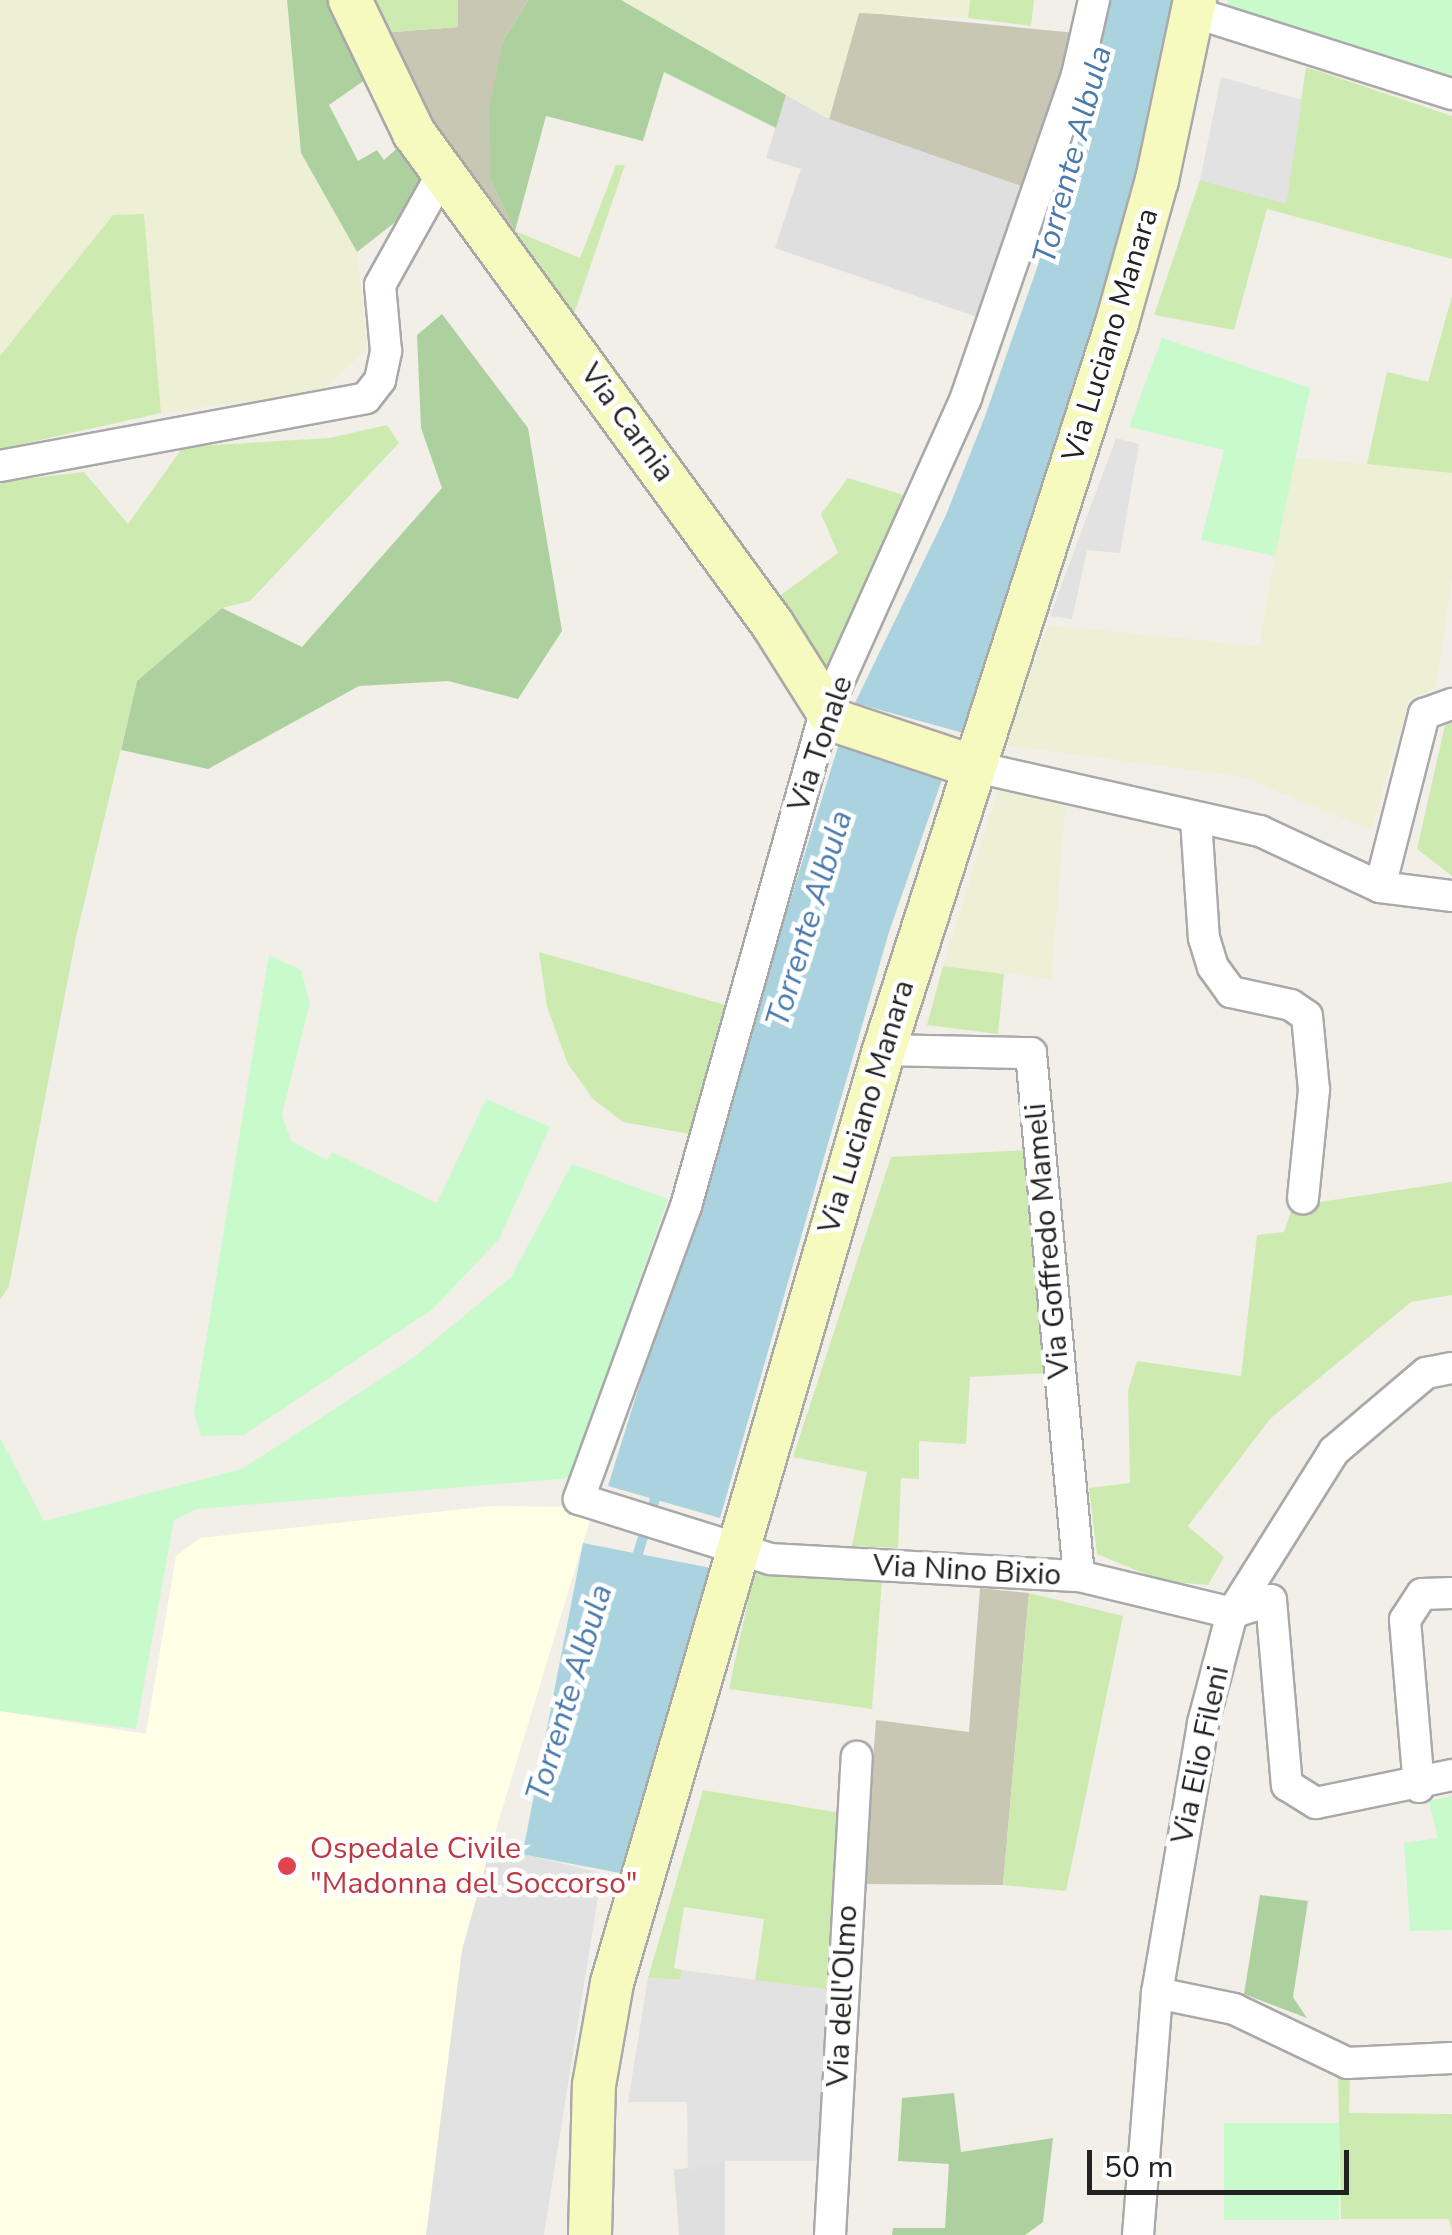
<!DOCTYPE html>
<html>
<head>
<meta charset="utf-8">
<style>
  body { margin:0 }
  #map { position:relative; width:1452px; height:2235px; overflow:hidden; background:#f2efe9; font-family:"Nunito Sans",sans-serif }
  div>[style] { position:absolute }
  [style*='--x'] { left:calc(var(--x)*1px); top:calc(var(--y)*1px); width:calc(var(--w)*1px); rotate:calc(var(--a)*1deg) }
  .residential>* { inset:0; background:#e0dfdf }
  .education>* { inset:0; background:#ffffe5 }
  .construction>* { inset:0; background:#c7c7b4 }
  .farmland>* { inset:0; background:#eef0d5 }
  .grass>* { inset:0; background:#cdebb0 }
  .forest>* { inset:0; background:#add19e }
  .park>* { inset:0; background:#c8facc; transform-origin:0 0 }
  .parking>* { inset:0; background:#e2e2e2 }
  .water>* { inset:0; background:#aad3df; transform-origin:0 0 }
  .stream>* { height:10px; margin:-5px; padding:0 5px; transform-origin:5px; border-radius:5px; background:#aad3df }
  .roads { filter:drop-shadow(2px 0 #a9a9a9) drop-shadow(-2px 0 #a9a9a9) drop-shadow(0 2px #a9a9a9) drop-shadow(0 -2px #a9a9a9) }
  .street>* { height:30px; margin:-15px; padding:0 15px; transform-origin:15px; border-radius:15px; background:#fff }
  .secondary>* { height:42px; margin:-21px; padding:0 21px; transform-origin:21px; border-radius:21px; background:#f7fabf }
  .dots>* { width:28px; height:28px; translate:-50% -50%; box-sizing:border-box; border:5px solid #fff; border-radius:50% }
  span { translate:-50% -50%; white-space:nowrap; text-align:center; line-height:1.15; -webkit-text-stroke:9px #fff; paint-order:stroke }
  .street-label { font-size:30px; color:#222 }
  .health-label { font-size:30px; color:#be3a42 }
  .left { translate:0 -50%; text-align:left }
  .water-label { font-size:32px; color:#4a7aab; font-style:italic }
  .scale { position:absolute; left:1087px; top:2150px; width:262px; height:45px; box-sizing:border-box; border:5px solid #222; border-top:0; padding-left:12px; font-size:30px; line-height:35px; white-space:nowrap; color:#222; -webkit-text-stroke:8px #fff; paint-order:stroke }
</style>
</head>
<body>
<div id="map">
  <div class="residential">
    <div style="clip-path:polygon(786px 95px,829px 119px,1038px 192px,992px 322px,775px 248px,801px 169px,766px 158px)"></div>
    <div style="clip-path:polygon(725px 2161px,725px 2235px,679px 2235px,674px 2170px)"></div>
  </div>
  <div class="education">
    <div style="clip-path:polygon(491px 1506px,594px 1507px,491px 1846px,602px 1873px,544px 2235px,0 2235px,0 1711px,146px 1734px,176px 1556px,200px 1538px)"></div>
  </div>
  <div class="construction">
    <div style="clip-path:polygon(458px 0,528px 0,504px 39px,491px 181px,515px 231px,500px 250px,366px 34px,458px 27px)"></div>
    <div style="clip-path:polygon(859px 12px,1087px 34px,1038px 192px,829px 119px)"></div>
    <div style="clip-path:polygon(980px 1588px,1029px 1593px,1003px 1885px,864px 1884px,876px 1720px,969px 1732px)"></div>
  </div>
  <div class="farmland">
    <div style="clip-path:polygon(0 0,287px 0,301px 153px,357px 252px,367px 350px,320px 392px,161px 413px,144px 214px,113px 215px,0 356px)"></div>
    <div style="clip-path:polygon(621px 0,970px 0,968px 18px,859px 13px,829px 119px)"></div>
    <div style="clip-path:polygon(1293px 457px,1452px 473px,1452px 579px,1436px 688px,1409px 700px,1371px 830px,1243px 777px,1004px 745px,1048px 625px,1259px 646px)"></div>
    <div style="clip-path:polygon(1003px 774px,1067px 788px,1051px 979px,943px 966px)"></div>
  </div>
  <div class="grass">
    <div style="clip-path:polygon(350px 0,458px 0,458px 27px,366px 34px)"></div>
    <div style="clip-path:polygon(970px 0,1034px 0,1031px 26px,968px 18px)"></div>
    <div style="clip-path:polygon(1306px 67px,1452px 116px,1452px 259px,1267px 209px,1234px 330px,1154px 315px,1200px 180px,1286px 203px)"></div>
    <div style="clip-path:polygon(616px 165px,625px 165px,574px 314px,515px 231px,580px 258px)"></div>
    <div style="clip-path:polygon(144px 214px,161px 413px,0 449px,0 356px,113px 215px)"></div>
    <div style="clip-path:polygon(1452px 296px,1452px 473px,1367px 464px,1387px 372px,1428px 382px)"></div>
    <div style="clip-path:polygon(387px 425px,399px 443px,250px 601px,222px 608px,137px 681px,76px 937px,9px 1286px,0 1300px,0 482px,84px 472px,128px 524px,183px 447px,329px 438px)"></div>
    <div style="clip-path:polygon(848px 478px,923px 501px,826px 709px,762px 609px,838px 553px,821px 514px)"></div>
    <div style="clip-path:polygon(1452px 722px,1452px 876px,1417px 849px,1445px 725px)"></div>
    <div style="clip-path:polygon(539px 952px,729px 1006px,690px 1134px,623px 1122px,593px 1099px,568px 1064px,547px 1007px)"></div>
    <div style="clip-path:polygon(943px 966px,1004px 974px,998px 1034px,927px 1025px)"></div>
    <div style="clip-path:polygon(1027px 1150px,1049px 1373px,970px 1377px,966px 1444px,919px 1441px,919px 1479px,901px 1478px,898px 1548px,852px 1546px,867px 1472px,793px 1457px,891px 1157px)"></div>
    <div style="clip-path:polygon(1452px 1182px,1452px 1295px,1411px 1302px,1271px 1418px,1188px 1526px,1224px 1557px,1208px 1585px,1162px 1581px,1097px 1554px,1089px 1488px,1130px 1483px,1128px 1391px,1137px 1361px,1241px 1376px,1257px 1235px,1284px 1232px,1293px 1206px)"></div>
    <div style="clip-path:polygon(754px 1573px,882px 1580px,872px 1709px,729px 1689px)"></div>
    <div style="clip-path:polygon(1029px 1593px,1123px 1616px,1066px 1891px,1003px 1885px)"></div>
    <div style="clip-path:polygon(703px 1790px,841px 1813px,831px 1990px,755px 1981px,764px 1919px,684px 1907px,674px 1968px,682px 1970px,681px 1980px,648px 1978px)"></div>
    <div style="clip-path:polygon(1338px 2069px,1350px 2073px,1349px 2113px,1452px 2114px,1452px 2232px,1449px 2219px,1341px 2219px)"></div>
  </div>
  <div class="forest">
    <div style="clip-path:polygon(287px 0,350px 0,382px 68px,329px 105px,358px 161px,377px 150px,384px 160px,414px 133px,426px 198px,357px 252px,301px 153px)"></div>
    <div style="clip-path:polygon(528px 0,621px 0,786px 95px,776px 128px,664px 72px,643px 141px,546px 116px,515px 231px,491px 181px,489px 108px,504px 39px)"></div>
    <div style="clip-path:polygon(442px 314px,528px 428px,562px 631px,518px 699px,448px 681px,359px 686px,208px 769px,121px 750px,137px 681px,222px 608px,302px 647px,442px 488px,421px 428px,417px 335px)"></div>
    <div style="clip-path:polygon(1260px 1895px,1308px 1901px,1293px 1997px,1307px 2018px,1244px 1994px)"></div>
    <div style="clip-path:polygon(954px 2093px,961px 2152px,1053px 2138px,1043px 2222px,1025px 2235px,892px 2235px,893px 2228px,945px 2228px,949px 2164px,898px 2161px,902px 2098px)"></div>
  </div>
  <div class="park">
    <div style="clip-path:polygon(1228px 0,1452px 0,1452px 76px,1227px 5px)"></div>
    <div style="clip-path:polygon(1162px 338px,1310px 388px,1275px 556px,1201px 540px,1224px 450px,1129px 427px)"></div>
    <div style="clip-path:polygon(269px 955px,301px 970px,310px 1003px,282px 1115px,291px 1141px,327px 1160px,332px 1152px,437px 1203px,486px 1099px,550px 1127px,499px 1239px,433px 1309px,244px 1435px,201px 1436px,194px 1413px)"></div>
    <div style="clip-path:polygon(572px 1164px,668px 1199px,570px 1478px,197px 1509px,174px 1520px,136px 1729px,0 1711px,0 1438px,44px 1521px,242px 1469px,413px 1358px,511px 1277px)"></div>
    <div style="clip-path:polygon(1452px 1796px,1452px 1930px,1410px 1931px,1404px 1843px,1438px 1838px,1429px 1801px)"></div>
    <div style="left:1224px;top:2123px;width:115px;height:97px"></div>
  </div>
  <div class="parking">
    <div style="clip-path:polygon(1221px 77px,1302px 100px,1286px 204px,1200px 180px)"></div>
    <div style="clip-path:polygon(1116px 438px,1139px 444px,1120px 553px,1087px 550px,1072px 619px,1050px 616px)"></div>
    <div style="clip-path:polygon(491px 1846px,602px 1873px,544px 2235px,426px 2235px,462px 1950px)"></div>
    <div style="clip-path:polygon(682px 1970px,831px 1990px,822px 2161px,725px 2161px,688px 2170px,687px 2102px,628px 2102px,648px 1978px,680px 1980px)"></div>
  </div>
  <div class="water">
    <div style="clip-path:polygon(1111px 0,1183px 0,1169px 85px,963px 733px,855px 703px,946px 515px,984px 419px,1038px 265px)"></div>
    <div style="clip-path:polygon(842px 734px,945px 771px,889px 932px,720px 1518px,608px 1486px)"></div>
    <div style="left:583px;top:1543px;width:128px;height:317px;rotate:11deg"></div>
  </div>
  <div class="stream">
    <div style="--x:635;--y:1563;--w:77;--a:-72.7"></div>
  </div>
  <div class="roads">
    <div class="street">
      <div style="--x:1094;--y:0;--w:77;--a:102.8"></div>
      <div style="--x:1077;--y:75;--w:342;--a:109"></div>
      <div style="--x:966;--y:398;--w:341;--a:114.2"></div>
      <div style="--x:826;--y:709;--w:516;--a:105.73"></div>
      <div style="--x:686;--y:1206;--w:312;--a:110.1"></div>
      <div style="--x:579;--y:1499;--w:201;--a:17.4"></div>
      <div style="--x:771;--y:1559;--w:308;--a:3.2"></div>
      <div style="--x:1079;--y:1576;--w:157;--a:13.6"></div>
      <div style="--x:1193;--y:12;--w:272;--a:17.6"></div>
      <div style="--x:0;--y:466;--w:372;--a:-10.5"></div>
      <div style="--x:366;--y:398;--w:23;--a:-52"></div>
      <div style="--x:380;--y:380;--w:30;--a:-78"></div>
      <div style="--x:386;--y:351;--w:66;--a:-95.2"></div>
      <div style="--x:380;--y:285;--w:127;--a:-60.8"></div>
      <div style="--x:971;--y:766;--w:296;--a:12.7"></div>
      <div style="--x:1260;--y:831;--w:132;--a:25"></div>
      <div style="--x:1380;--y:887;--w:73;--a:7.1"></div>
      <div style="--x:1196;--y:819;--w:119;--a:86.2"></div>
      <div style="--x:1204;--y:938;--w:30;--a:73"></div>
      <div style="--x:1213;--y:967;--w:31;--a:54"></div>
      <div style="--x:1231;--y:992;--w:61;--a:12.2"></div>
      <div style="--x:1291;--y:1005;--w:19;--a:35"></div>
      <div style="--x:1307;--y:1016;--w:74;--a:84.6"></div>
      <div style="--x:1314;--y:1090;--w:109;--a:95.8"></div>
      <div style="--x:1380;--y:887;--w:179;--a:-75.7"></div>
      <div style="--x:1424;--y:714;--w:30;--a:-20"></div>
      <div style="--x:884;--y:1050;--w:147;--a:1.2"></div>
      <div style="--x:1031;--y:1053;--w:525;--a:84.76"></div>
      <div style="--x:1232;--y:1613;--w:41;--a:-18.4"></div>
      <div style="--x:1271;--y:1600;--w:186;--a:85.1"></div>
      <div style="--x:1287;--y:1785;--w:34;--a:32"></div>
      <div style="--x:1316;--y:1803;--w:139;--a:-11.6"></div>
      <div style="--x:1419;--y:1787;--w:168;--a:-94.8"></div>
      <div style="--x:1405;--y:1620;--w:31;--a:-57"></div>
      <div style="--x:1422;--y:1594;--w:30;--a:-2"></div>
      <div style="--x:1157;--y:1993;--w:79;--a:11.7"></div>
      <div style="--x:1234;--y:2009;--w:125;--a:25.5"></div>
      <div style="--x:1347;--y:2063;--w:105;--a:-2.7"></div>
      <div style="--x:830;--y:2235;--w:479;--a:-86.8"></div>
      <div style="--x:1138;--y:2235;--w:243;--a:-85.5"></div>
      <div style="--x:1157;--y:1993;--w:274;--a:-80.3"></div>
      <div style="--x:1203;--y:1723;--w:114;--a:-75.2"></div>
      <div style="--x:1232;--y:1613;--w:191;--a:-57.8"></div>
      <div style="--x:1334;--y:1451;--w:121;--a:-40.3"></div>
      <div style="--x:1426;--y:1373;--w:26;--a:-11"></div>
    </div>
    <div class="secondary">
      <div style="--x:350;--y:0;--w:148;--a:64.3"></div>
      <div style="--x:414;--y:133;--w:609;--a:53.88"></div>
      <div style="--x:773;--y:625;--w:112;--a:57.7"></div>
      <div style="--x:833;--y:720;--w:145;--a:18.4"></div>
      <div style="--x:590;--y:2235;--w:150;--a:-88.5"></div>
      <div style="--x:594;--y:2085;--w:104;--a:-80"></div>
      <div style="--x:612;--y:1983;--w:972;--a:-73.75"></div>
      <div style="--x:884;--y:1050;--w:763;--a:-72.23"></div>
      <div style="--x:1117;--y:323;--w:148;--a:-74.4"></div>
      <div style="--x:1157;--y:180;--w:184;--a:-78.1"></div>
    </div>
  </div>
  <div class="dots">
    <div style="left:287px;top:1866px;background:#e0444e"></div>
  </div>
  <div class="street-label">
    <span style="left:1111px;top:335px;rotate:-73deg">Via Luciano Manara</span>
    <span style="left:627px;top:423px;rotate:54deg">Via Carnia</span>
    <span style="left:821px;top:744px;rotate:-71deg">Via Tonale</span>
    <span style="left:867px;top:1107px;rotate:-73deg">Via Luciano Manara</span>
    <span style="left:1048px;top:1241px;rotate:-95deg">Via Goffredo Mameli</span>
    <span style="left:967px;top:1571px;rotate:3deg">Via Nino Bixio</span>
    <span style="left:1201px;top:1755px;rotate:-78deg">Via Elio Fileni</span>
    <span style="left:843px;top:1996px;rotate:-87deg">Via dell'Olmo</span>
  </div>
  <div class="health-label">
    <span class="left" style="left:310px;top:1866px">Ospedale Civile<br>"Madonna del Soccorso"</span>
  </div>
  <div class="water-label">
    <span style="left:1073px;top:155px;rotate:-75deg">Torrente Albula</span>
    <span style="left:810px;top:919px;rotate:-73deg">Torrente Albula</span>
    <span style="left:570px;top:1693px;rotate:-73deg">Torrente Albula</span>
  </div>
  <div class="scale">50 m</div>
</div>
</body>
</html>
